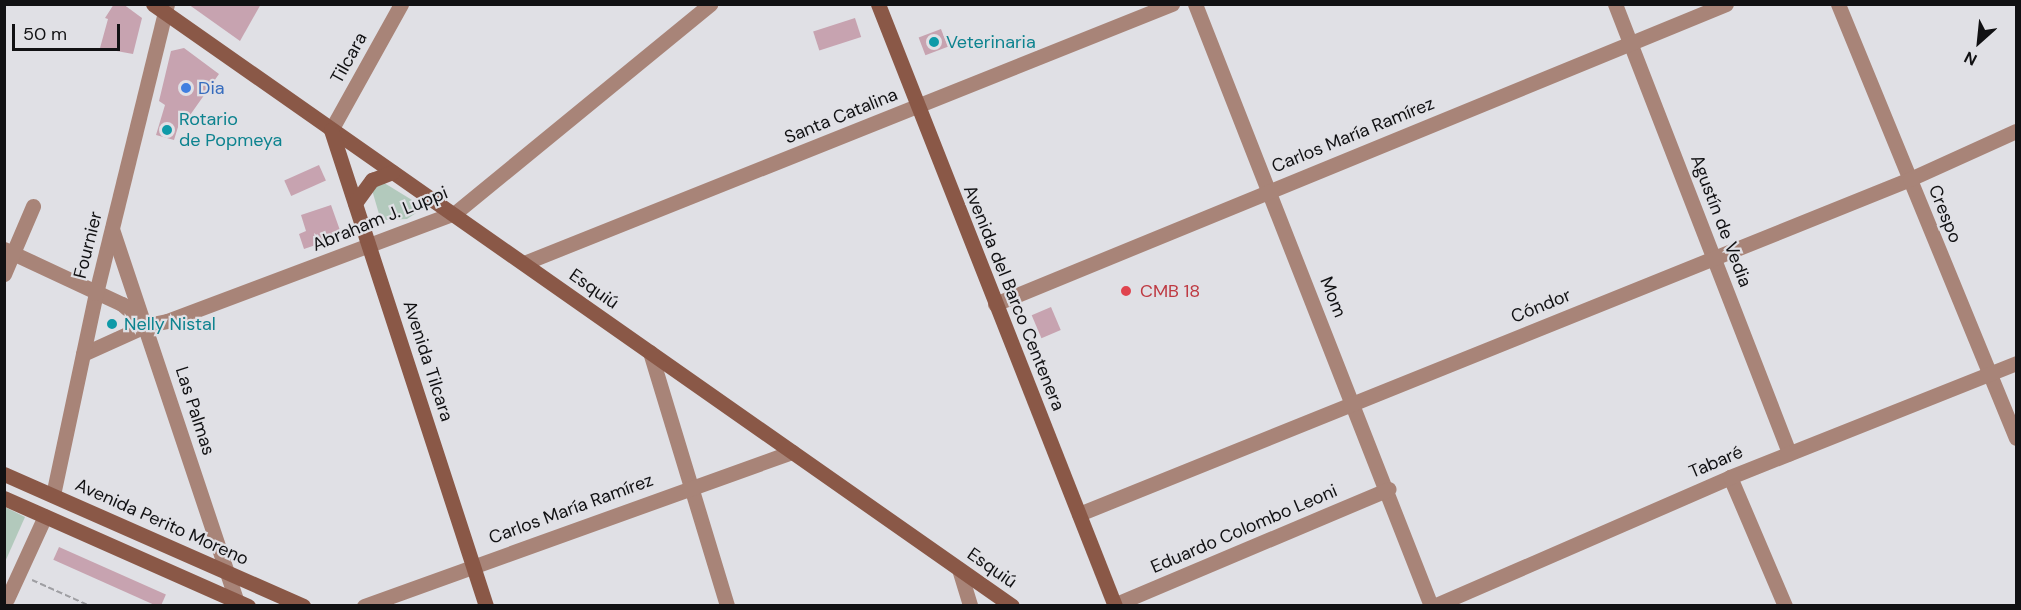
<!DOCTYPE html>
<html>
<head>
<meta charset="utf-8">
<style>
  body { margin:0 }
  #map { position:relative; width:2021px; height:610px; overflow:hidden; background:#e0e0e5; font-family:"DM Sans",sans-serif }
  div>[style] { position:absolute }
  [style*='--x'] { left:calc(var(--x)*1px); top:calc(var(--y)*1px); width:calc(var(--w)*1px); rotate:calc(var(--a)*1deg) }
  .green>* { inset:0; background:#b2c9bc }
  .building>* { inset:0; background:#c7a3b0; transform-origin:0 0 }
  .path>* { height:2px; margin-top:-1px; transform-origin:0; background:repeating-linear-gradient(90deg,#9f9fa3 0 6px,transparent 0 9px) }
  .street>* { height:15px; margin:-7.5px; padding:0 7.5px; transform-origin:7.5px; border-radius:7.5px; background:#a88478 }
  .secondary>* { height:15px; margin:-7.5px; padding:0 7.5px; transform-origin:7.5px; border-radius:7.5px; background:#8a5847 }
  .dots>* { width:16px; height:16px; translate:-50% -50%; box-sizing:border-box; border:3px solid #e0e0e5; border-radius:50% }
  span { translate:-50% -50%; white-space:nowrap; text-align:center; line-height:1.15; -webkit-text-stroke:4.5px #e0e0e5; paint-order:stroke }
  .culture-label { font-size:18px; color:#0d838f }
  .left { translate:0 -50%; text-align:left }
  .street-label { font-size:18px; color:#111113 }
  .shop-label { font-size:18px; color:#366cbe }
  .health-label { font-size:18px; color:#be3a42 }
  .frame { position:absolute; inset:0; border:6px solid #111113; pointer-events:none }
  .north { position:absolute; left:1949px; top:12px; width:60px; height:60px; -webkit-text-stroke:4px #e0e0e5; paint-order:stroke; rotate:207deg; font-size:16px; font-weight:700; line-height:24px; text-align:center; color:#111113 }
  .north::after { content:''; display:block; margin:auto; width:21px; height:27px; background:#111113; clip-path:polygon(50% 0,100% 100%,50% 72%,0 100%) }
  .scale { position:absolute; left:12px; top:24px; width:108px; height:27px; box-sizing:border-box; border:3px solid #111113; border-top:0; padding-left:8px; font-size:18px; line-height:21px; white-space:nowrap; color:#111113; -webkit-text-stroke:4px #e0e0e5; paint-order:stroke }
</style>
</head>
<body>
<div id="map">
  <div class="green">
    <div style="clip-path:polygon(381px 181px,412px 200px,416px 213px,407px 219px,386px 220px,379px 214px,372px 190px)"></div>
    <div style="clip-path:polygon(5px 507px,25px 517px,5px 562px)"></div>
  </div>
  <div class="building">
    <div style="clip-path:polygon(114px 4px,123px 4px,142px 18px,133px 54px,100px 48px,108px 19px,105px 18px)"></div>
    <div style="clip-path:polygon(188px 4px,261px 4px,240px 41px)"></div>
    <div style="left:855px;top:18px;width:20px;height:44px;rotate:72deg"></div>
    <div style="left:941px;top:29px;width:19px;height:24px;rotate:69deg"></div>
    <div style="clip-path:polygon(184px 48px,219px 74px,188px 118px,182px 114px,174px 140px,156px 135px,165px 105px,159px 101px,171px 51px)"></div>
    <div style="left:319px;top:165px;width:17px;height:38px;rotate:66deg"></div>
    <div style="clip-path:polygon(331px 205px,342px 236px,304px 249px,299px 234px,306px 231px,301px 215px)"></div>
    <div style="left:1051px;top:307px;width:25px;height:21px;rotate:67deg"></div>
    <div style="left:59px;top:547px;width:117px;height:14px;rotate:24deg"></div>
  </div>
  <div class="path">
    <div style="--x:32;--y:580;--w:64;--a:24.1"></div>
  </div>
  <div class="street">
    <div style="--x:1195;--y:4;--w:647;--a:68.59"></div>
    <div style="--x:1615;--y:4;--w:482;--a:68.8"></div>
    <div style="--x:1838;--y:4;--w:469;--a:67.7"></div>
    <div style="--x:331;--y:130;--w:144;--a:-60.9"></div>
    <div style="--x:112;--y:229;--w:397;--a:71.5"></div>
    <div style="--x:4;--y:249;--w:130;--a:25"></div>
    <div style="--x:122;--y:304;--w:29;--a:41"></div>
    <div style="--x:524;--y:263;--w:698;--a:-21.79"></div>
    <div style="--x:4;--y:274;--w:74;--a:-66.9"></div>
    <div style="--x:995;--y:304;--w:790;--a:-22.31"></div>
    <div style="--x:650;--y:352;--w:265;--a:73.1"></div>
    <div style="--x:83;--y:354;--w:70;--a:-24.4"></div>
    <div style="--x:147;--y:325;--w:20;--a:-11"></div>
    <div style="--x:167;--y:321;--w:308;--a:-20.6"></div>
    <div style="--x:455;--y:213;--w:330;--a:-39.3"></div>
    <div style="--x:1730;--y:477;--w:140;--a:66.9"></div>
    <div style="--x:53;--y:495;--w:207;--a:-78"></div>
    <div style="--x:96;--y:293;--w:298;--a:-76.2"></div>
    <div style="--x:1079;--y:514;--w:896;--a:-21.96"></div>
    <div style="--x:1910;--y:179;--w:116;--a:-24.4"></div>
    <div style="--x:959;--y:569;--w:39;--a:73"></div>
    <div style="--x:7;--y:599;--w:91;--a:-65.4"></div>
    <div style="--x:1114;--y:605;--w:298;--a:-22.9"></div>
    <div style="--x:364;--y:606;--w:455;--a:-19.8"></div>
    <div style="--x:1434;--y:606;--w:323;--a:-23.5"></div>
    <div style="--x:1730;--y:477;--w:308;--a:-21.7"></div>
  </div>
  <div class="secondary">
    <div style="--x:153;--y:4;--w:1049;--a:35.02"></div>
    <div style="--x:878;--y:4;--w:647;--a:68.51"></div>
    <div style="--x:331;--y:130;--w:501;--a:71.96"></div>
    <div style="--x:355;--y:203;--w:29;--a:-54"></div>
    <div style="--x:372;--y:180;--w:22;--a:-21"></div>
    <div style="--x:4;--y:474;--w:327;--a:23.8"></div>
    <div style="--x:4;--y:498;--w:267;--a:23.9"></div>
  </div>
  <div class="dots">
    <div style="left:934px;top:42px;background:#0f9aa8"></div>
    <div style="left:186px;top:88px;background:#3f7fe0"></div>
    <div style="left:167px;top:130px;background:#0f9aa8"></div>
    <div style="left:1126px;top:291px;background:#e0444e"></div>
    <div style="left:112px;top:324px;background:#0f9aa8"></div>
  </div>
  <div class="culture-label">
    <span class="left" style="left:946px;top:42px">Veterinaria</span>
    <span class="left" style="left:179px;top:130px">Rotario<br>de Popmeya</span>
    <span class="left" style="left:124px;top:324px">Nelly Nistal</span>
  </div>
  <div class="street-label">
    <span style="left:349px;top:58px;rotate:-61deg">Tilcara</span>
    <span style="left:841px;top:116px;rotate:-22deg">Santa Catalina</span>
    <span style="left:1353px;top:135px;rotate:-22deg">Carlos María Ramírez</span>
    <span style="left:1945px;top:214px;rotate:68deg">Crespo</span>
    <span style="left:380px;top:219px;rotate:-22deg">Abraham J. Luppi</span>
    <span style="left:1721px;top:221px;rotate:69deg">Agustín de Vedia</span>
    <span style="left:88px;top:245px;rotate:-76deg">Fournier</span>
    <span style="left:594px;top:289px;rotate:35deg">Esquiú</span>
    <span style="left:1333px;top:297px;rotate:68deg">Mom</span>
    <span style="left:1014px;top:298px;rotate:68deg">Avenida del Barco Centenera</span>
    <span style="left:1541px;top:306px;rotate:-22deg">Cóndor</span>
    <span style="left:428px;top:361px;rotate:72deg">Avenida Tilcara</span>
    <span style="left:195px;top:411px;rotate:72deg">Las Palmas</span>
    <span style="left:1716px;top:462px;rotate:-23deg">Tabaré</span>
    <span style="left:571px;top:509px;rotate:-20deg">Carlos María Ramírez</span>
    <span style="left:162px;top:522px;rotate:24deg">Avenida Perito Moreno</span>
    <span style="left:1244px;top:529px;rotate:-23deg">Eduardo Colombo Leoni</span>
    <span style="left:992px;top:568px;rotate:35deg">Esquiú</span>
  </div>
  <div class="shop-label">
    <span class="left" style="left:198px;top:88px">Dia</span>
  </div>
  <div class="health-label">
    <span class="left" style="left:1140px;top:291px">CMB 18</span>
  </div>
  <div class="frame"></div>
  <div class="north">N</div>
  <div class="scale">50 m</div>
</div>
</body>
</html>
